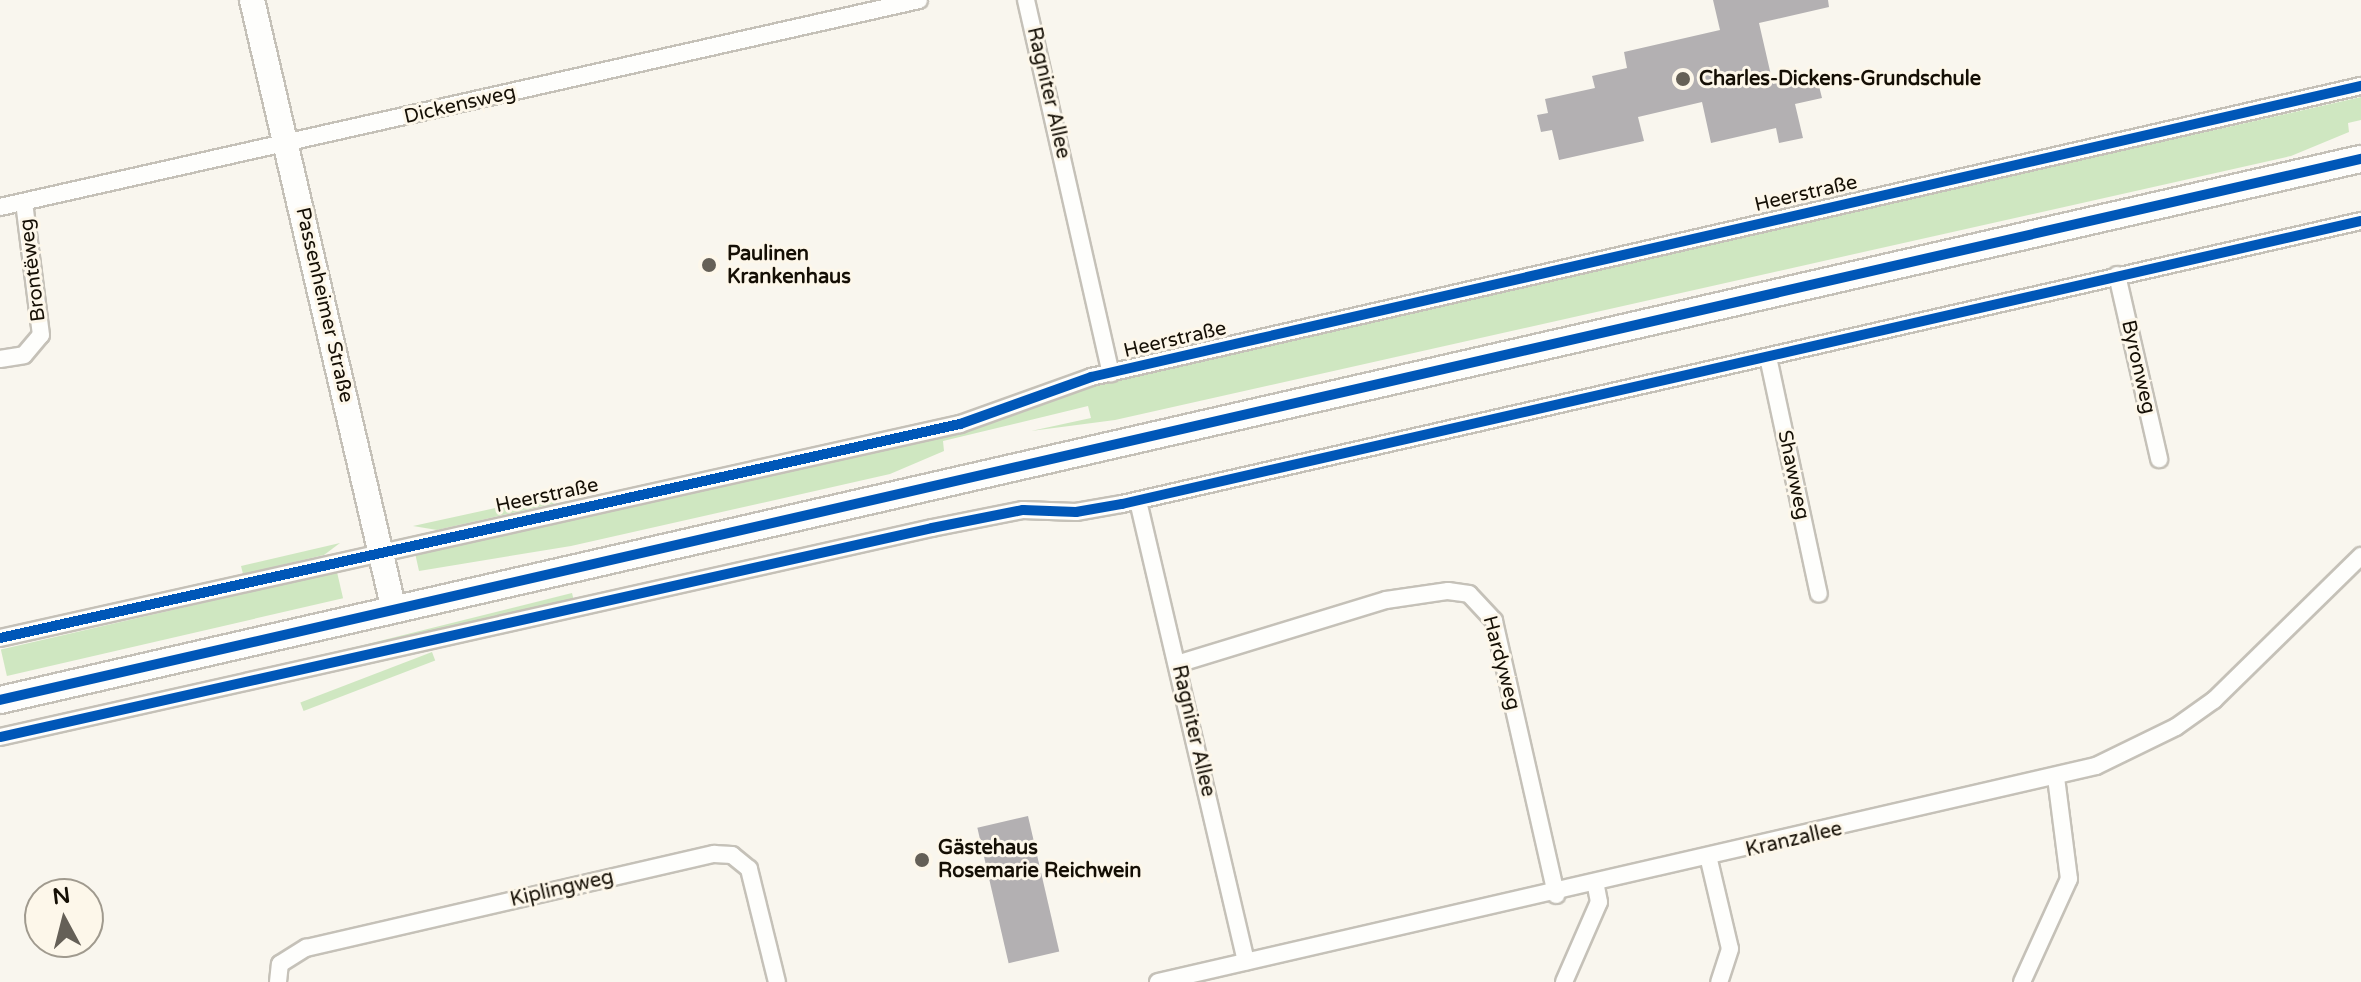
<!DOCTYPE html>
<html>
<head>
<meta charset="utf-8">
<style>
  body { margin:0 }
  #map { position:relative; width:2361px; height:982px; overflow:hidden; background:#f9f6ee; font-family:"Varela Round",sans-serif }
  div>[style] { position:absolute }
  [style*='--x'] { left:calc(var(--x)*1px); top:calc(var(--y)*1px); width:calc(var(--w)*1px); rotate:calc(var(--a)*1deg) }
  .green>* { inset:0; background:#cfe7c1; transform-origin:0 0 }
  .building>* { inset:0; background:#b3b0b2; transform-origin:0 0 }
  .roads { filter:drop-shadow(2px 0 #c5c1b8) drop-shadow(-2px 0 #c5c1b8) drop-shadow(0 2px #c5c1b8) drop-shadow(0 -2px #c5c1b8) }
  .street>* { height:16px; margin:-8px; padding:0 8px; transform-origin:8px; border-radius:8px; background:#fefefc }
  .secondary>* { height:24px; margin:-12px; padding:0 12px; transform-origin:12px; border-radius:12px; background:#fefefc }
  .primary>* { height:26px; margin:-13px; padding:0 13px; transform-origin:13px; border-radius:13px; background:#fefefc }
  .cycleway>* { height:10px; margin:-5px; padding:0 5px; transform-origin:5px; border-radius:5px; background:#0057b8 }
  .dots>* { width:22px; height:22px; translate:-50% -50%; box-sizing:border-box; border:4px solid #fdf7ea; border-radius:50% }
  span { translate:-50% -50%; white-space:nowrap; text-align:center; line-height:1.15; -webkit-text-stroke:6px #fdf7ea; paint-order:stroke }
  .poi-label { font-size:20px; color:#150f05; font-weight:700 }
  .left { translate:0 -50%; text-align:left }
  .street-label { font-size:20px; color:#150f05 }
  .north { position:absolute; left:24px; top:878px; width:80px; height:80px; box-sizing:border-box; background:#fdf7ea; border:2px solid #a09a8e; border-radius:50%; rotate:353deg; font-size:22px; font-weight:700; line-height:32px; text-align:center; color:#150f05 }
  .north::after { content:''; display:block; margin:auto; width:28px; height:36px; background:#656057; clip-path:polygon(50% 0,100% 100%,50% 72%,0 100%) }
</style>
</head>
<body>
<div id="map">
  <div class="green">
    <div style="clip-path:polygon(2361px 97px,2361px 120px,2348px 123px,2349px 132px,2291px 156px,1115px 420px,1031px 431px,1091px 418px,1088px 406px,943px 441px,944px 451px,890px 474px,571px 546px,419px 571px,415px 553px,1082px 385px)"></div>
    <div style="clip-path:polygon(555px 495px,557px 503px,437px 530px,413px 526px)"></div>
    <div style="clip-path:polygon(340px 543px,324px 555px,243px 574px,241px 566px)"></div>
    <div style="left:337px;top:572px;width:27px;height:345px;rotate:77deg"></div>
    <div style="left:572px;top:593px;width:8px;height:587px;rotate:76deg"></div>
    <div style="left:432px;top:652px;width:9px;height:141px;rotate:69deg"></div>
  </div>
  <div class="building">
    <div style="clip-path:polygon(1713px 0,1828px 0,1829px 7px,1759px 23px,1773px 84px,1816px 74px,1822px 98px,1795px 104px,1803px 138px,1779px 143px,1776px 128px,1711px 143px,1702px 102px,1638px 117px,1644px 141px,1559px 160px,1552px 130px,1541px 132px,1537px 115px,1548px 113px,1545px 99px,1595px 88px,1592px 76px,1627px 68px,1624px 52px,1720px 30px)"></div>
    <div style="left:1028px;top:816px;width:139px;height:52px;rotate:77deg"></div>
  </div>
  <div class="roads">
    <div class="street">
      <div style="--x:1026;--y:0;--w:383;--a:77.2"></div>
      <div style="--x:0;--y:207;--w:942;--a:-12.69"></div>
      <div style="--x:2117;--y:275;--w:189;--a:77.1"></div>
      <div style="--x:1768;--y:357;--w:242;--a:77.9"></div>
      <div style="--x:0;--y:359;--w:24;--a:-9"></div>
      <div style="--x:24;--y:355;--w:26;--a:-50"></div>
      <div style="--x:41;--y:335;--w:133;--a:-97.3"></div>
      <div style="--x:1138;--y:501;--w:473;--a:76.8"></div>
      <div style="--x:0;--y:638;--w:984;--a:-12.57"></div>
      <div style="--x:960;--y:424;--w:139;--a:-19.7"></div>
      <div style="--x:1091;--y:377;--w:1303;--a:-12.91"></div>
      <div style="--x:1177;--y:664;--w:219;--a:-17"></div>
      <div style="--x:1386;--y:600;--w:63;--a:-8.3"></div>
      <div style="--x:1448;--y:591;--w:21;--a:8"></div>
      <div style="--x:1469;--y:594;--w:37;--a:47"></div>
      <div style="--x:1494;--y:621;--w:281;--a:77.2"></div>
      <div style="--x:0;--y:737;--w:955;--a:-12.64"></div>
      <div style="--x:932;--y:528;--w:93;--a:-11.2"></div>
      <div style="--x:1023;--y:510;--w:53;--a:2.2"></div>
      <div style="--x:1076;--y:512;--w:47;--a:-9.9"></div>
      <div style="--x:1122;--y:504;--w:1271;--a:-12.87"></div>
      <div style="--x:1709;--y:860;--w:91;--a:76.7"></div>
      <div style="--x:1730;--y:949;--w:35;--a:108"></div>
      <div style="--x:278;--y:982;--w:18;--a:-84"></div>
      <div style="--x:280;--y:964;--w:31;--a:-32"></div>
      <div style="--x:306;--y:948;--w:419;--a:-13"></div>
      <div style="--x:714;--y:854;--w:18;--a:3"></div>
      <div style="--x:732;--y:855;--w:22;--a:39"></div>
      <div style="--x:749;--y:869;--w:116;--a:76.1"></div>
      <div style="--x:1158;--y:982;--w:963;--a:-12.97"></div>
      <div style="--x:2096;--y:766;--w:89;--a:-26"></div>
      <div style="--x:2176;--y:727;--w:47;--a:-35.4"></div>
      <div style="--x:2214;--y:700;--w:206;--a:-44.4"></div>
      <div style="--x:1564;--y:982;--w:87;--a:-66.4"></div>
      <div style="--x:1599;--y:902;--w:16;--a:-101"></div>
      <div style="--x:2022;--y:982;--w:113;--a:-65.5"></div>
      <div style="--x:2069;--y:879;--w:102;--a:-97.3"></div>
    </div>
    <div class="secondary">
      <div style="--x:252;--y:0;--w:626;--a:76.9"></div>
    </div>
    <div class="primary">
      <div style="--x:0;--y:700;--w:2422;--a:-12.91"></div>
    </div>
  </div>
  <div class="cycleway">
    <div style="--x:0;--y:638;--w:984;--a:-12.57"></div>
    <div style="--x:960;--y:424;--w:139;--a:-19.7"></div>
    <div style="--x:1091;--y:377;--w:1303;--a:-12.91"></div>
    <div style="--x:0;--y:700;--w:2422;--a:-12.91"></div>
    <div style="--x:0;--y:737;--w:955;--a:-12.64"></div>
    <div style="--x:932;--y:528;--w:93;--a:-11.2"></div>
    <div style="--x:1023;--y:510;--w:53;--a:2.2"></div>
    <div style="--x:1076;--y:512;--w:47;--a:-9.9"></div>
    <div style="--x:1122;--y:504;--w:1271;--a:-12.87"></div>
  </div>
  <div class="dots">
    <div style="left:1683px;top:79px;background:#656057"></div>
    <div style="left:709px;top:265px;background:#656057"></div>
    <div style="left:922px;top:860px;background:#656057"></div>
  </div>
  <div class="poi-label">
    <span class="left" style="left:1699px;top:79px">Charles-Dickens-Grundschule</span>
    <span class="left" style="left:727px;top:266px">Paulinen<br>Krankenhaus</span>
    <span class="left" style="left:938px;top:860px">Gästehaus<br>Rosemarie Reichwein</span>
  </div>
  <div class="street-label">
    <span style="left:1048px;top:93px;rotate:77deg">Ragniter Allee</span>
    <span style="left:460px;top:105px;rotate:-13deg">Dickensweg</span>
    <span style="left:1806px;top:194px;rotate:-13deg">Heerstraße</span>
    <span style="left:33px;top:270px;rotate:-97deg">Brontëweg</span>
    <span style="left:324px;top:305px;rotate:77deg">Passenheimer Straße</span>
    <span style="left:1175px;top:340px;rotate:-13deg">Heerstraße</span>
    <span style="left:2138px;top:367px;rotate:77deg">Byronweg</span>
    <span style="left:1793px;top:475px;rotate:78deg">Shawweg</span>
    <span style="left:547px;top:496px;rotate:-12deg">Heerstraße</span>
    <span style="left:1501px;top:663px;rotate:75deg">Hardyweg</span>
    <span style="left:1193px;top:731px;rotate:77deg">Ragniter Allee</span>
    <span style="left:1794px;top:840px;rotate:-13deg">Kranzallee</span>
    <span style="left:562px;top:889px;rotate:-13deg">Kiplingweg</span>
  </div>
  <div class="north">N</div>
</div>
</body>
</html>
